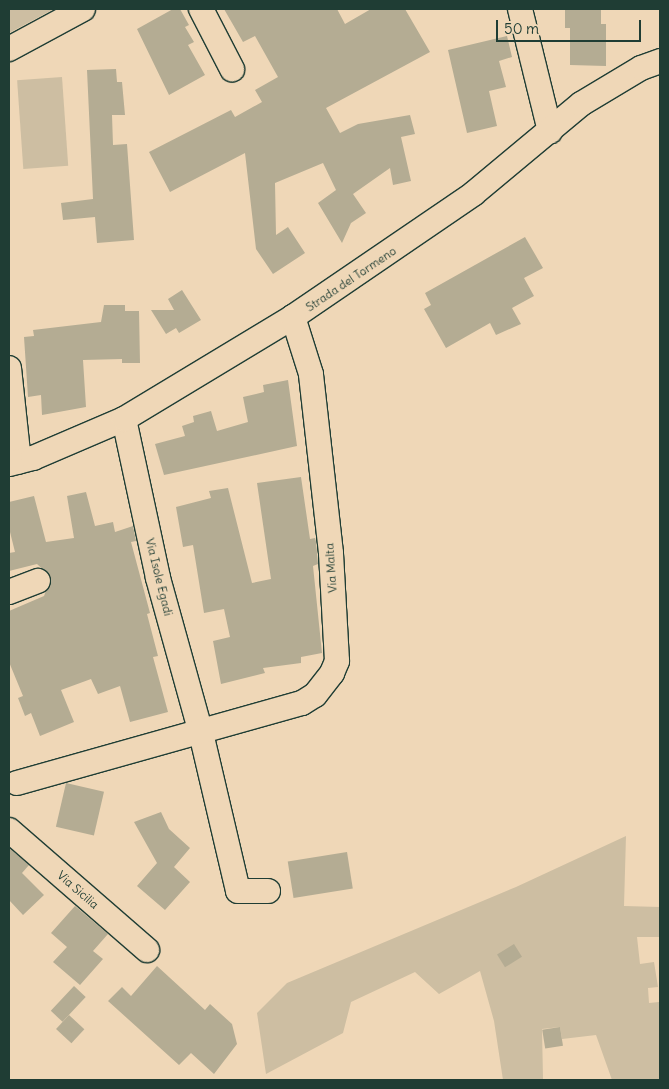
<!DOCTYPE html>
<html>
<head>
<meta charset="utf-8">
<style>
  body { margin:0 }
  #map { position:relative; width:669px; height:1089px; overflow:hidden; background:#efd7b7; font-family:Delius,sans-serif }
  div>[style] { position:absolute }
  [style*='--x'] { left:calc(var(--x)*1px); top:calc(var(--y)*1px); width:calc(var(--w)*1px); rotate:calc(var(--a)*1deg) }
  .green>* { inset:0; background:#cdbea2; transform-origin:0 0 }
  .building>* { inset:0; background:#b4ac93; transform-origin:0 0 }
  .roads { filter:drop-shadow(1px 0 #1f3d34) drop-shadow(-1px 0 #1f3d34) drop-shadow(0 1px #1f3d34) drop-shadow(0 -1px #1f3d34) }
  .minor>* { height:24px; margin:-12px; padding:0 12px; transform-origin:12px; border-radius:12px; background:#efd7b7 }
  span { translate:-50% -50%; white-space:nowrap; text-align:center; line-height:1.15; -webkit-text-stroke:4px #efd7b7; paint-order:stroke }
  .street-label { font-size:12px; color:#1f3d34 }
  .frame { position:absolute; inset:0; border:10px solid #1f3d34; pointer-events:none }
  .scale { position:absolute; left:496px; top:20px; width:145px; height:22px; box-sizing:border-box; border:2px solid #1f3d34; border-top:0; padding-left:6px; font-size:15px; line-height:18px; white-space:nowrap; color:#1f3d34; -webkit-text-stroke:4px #efd7b7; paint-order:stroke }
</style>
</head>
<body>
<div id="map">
  <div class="green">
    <div style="clip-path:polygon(9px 9px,54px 9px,9px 33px)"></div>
    <div style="left:62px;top:77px;width:89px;height:45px;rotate:86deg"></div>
    <div style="clip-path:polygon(626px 836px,624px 906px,660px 907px,660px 937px,637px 937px,640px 964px,654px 962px,658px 987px,648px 988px,649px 1003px,659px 1002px,660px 1006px,660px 1080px,612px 1080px,596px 1035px,562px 1039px,560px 1027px,542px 1029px,543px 1079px,549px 1080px,503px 1080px,494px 1021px,480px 971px,439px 994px,415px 972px,351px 1002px,343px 1033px,266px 1074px,257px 1013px,287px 983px,516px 887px)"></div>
  </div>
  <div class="building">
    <div style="clip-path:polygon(173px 9px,180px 9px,189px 25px,185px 27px,194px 42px,188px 45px,205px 75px,169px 95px,137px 29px)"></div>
    <div style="clip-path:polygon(224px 9px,337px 9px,345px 24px,371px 9px,405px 9px,430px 52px,326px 108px,340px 133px,358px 124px,410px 115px,415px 134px,401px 137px,411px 181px,393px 185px,390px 168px,353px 194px,366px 213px,351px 223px,342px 243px,318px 203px,336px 190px,323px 163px,275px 183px,276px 235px,288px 227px,305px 253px,273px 274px,256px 249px,245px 153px,170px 192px,149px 152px,231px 110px,235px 117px,262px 102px,255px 90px,278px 77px,255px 36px,243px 42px)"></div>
    <div style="clip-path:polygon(565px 9px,601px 9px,601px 24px,606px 24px,606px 66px,570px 65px,570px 28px,565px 28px)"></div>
    <div style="clip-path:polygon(507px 36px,512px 57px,499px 61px,506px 87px,489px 91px,497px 126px,467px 133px,448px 50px)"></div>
    <div style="clip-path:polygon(116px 69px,117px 82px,122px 82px,125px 115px,112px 115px,113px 145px,127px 144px,134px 240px,97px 243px,95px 217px,63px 220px,61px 203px,93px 199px,87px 70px)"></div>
    <div style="clip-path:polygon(525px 237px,543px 268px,524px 278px,534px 296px,512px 308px,521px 324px,496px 335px,490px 323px,446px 348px,424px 309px,431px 305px,425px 293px)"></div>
    <div style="clip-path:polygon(182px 290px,201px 320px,179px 333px,176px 328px,166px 334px,151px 310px,174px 310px,168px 299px)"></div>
    <div style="clip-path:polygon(104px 305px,125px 305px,125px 311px,139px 311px,140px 363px,122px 363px,122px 359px,83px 360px,86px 407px,42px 415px,41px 395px,28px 397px,24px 337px,34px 336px,33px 330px,101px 322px)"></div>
    <div style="clip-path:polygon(288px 380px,297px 446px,164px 475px,155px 444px,185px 436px,182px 426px,194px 422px,193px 416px,211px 411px,217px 431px,248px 422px,243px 397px,264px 392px,263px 385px)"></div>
    <div style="clip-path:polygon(301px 477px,310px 539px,315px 538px,316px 542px,318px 564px,313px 566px,322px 653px,301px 657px,301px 663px,263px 668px,265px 673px,221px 684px,213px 641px,230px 637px,224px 609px,204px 613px,193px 545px,183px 547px,176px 507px,211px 498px,209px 491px,228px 488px,252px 583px,271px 579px,257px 483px)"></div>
    <div style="clip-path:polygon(86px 492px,95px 526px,113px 522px,115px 532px,133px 526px,136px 541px,131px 542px,150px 613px,147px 614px,158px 656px,153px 657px,168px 712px,130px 722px,120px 686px,98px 694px,91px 679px,61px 690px,74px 722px,40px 736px,31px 713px,25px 716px,18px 698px,23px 696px,9px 662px,9px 611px,44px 596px,51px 577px,37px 564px,9px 571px,9px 553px,15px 552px,9px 528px,9px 502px,34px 496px,46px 542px,74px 538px,67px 496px)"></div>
    <div style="left:66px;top:783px;width:39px;height:45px;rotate:13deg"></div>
    <div style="clip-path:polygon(161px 812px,169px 829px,190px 848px,174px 867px,190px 882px,165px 910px,137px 886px,157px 863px,134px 822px)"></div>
    <div style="clip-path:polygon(9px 848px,29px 865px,22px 873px,44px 895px,23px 915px,9px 900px)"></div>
    <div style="left:347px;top:852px;width:37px;height:60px;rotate:81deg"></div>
    <div style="clip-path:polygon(75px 906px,108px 934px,93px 951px,103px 959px,80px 985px,53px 962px,67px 947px,51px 933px)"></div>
    <div style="left:514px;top:944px;width:15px;height:20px;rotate:58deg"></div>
    <div style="clip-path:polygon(157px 966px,205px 1010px,210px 1004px,232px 1024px,237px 1044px,214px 1074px,191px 1053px,179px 1065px,108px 1001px,122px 987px,131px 996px)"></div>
    <div style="left:74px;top:986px;width:16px;height:34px;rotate:43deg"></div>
    <div style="left:69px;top:1015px;width:21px;height:19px;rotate:43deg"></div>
    <div style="left:560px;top:1027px;width:19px;height:18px;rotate:81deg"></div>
  </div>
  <div class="roads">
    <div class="minor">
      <div style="--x:201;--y:9;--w:68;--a:62.7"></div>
      <div style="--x:520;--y:9;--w:126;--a:76.2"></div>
      <div style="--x:9;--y:49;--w:84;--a:-28.4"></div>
      <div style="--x:9;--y:368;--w:94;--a:83.9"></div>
      <div style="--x:124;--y:419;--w:163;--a:77.9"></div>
      <div style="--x:158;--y:578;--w:161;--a:74.5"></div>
      <div style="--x:201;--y:733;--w:162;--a:76.8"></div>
      <div style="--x:238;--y:891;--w:30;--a:0"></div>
      <div style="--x:9;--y:464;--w:25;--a:-14"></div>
      <div style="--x:33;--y:458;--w:99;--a:-23.2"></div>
      <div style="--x:124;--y:419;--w:197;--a:-31.1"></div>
      <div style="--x:293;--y:317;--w:218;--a:-34.3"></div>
      <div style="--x:473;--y:194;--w:141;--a:-39.8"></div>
      <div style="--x:581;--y:104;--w:70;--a:-31"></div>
      <div style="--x:641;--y:68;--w:20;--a:-20"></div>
      <div style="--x:9;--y:592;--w:31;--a:-21"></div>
      <div style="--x:17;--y:783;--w:296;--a:-15.7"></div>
      <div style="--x:302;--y:703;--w:15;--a:-32"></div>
      <div style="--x:315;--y:695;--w:28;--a:-52"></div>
      <div style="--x:332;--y:673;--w:13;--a:-67"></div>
      <div style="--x:337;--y:661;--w:108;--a:-93.2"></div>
      <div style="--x:331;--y:553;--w:180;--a:-96.4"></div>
      <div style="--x:311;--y:374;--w:60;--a:-107.5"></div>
      <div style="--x:9;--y:830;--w:183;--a:41"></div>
    </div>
  </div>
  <div class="street-label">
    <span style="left:351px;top:279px;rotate:-34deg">Strada del Tormeno</span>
    <span style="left:331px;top:568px;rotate:-94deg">Via Malta</span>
    <span style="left:159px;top:577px;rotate:76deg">Via Isole Egadi</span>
    <span style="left:78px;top:890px;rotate:41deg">Via Sicilia</span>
  </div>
  <div class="frame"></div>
  <div class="scale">50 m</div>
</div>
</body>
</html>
